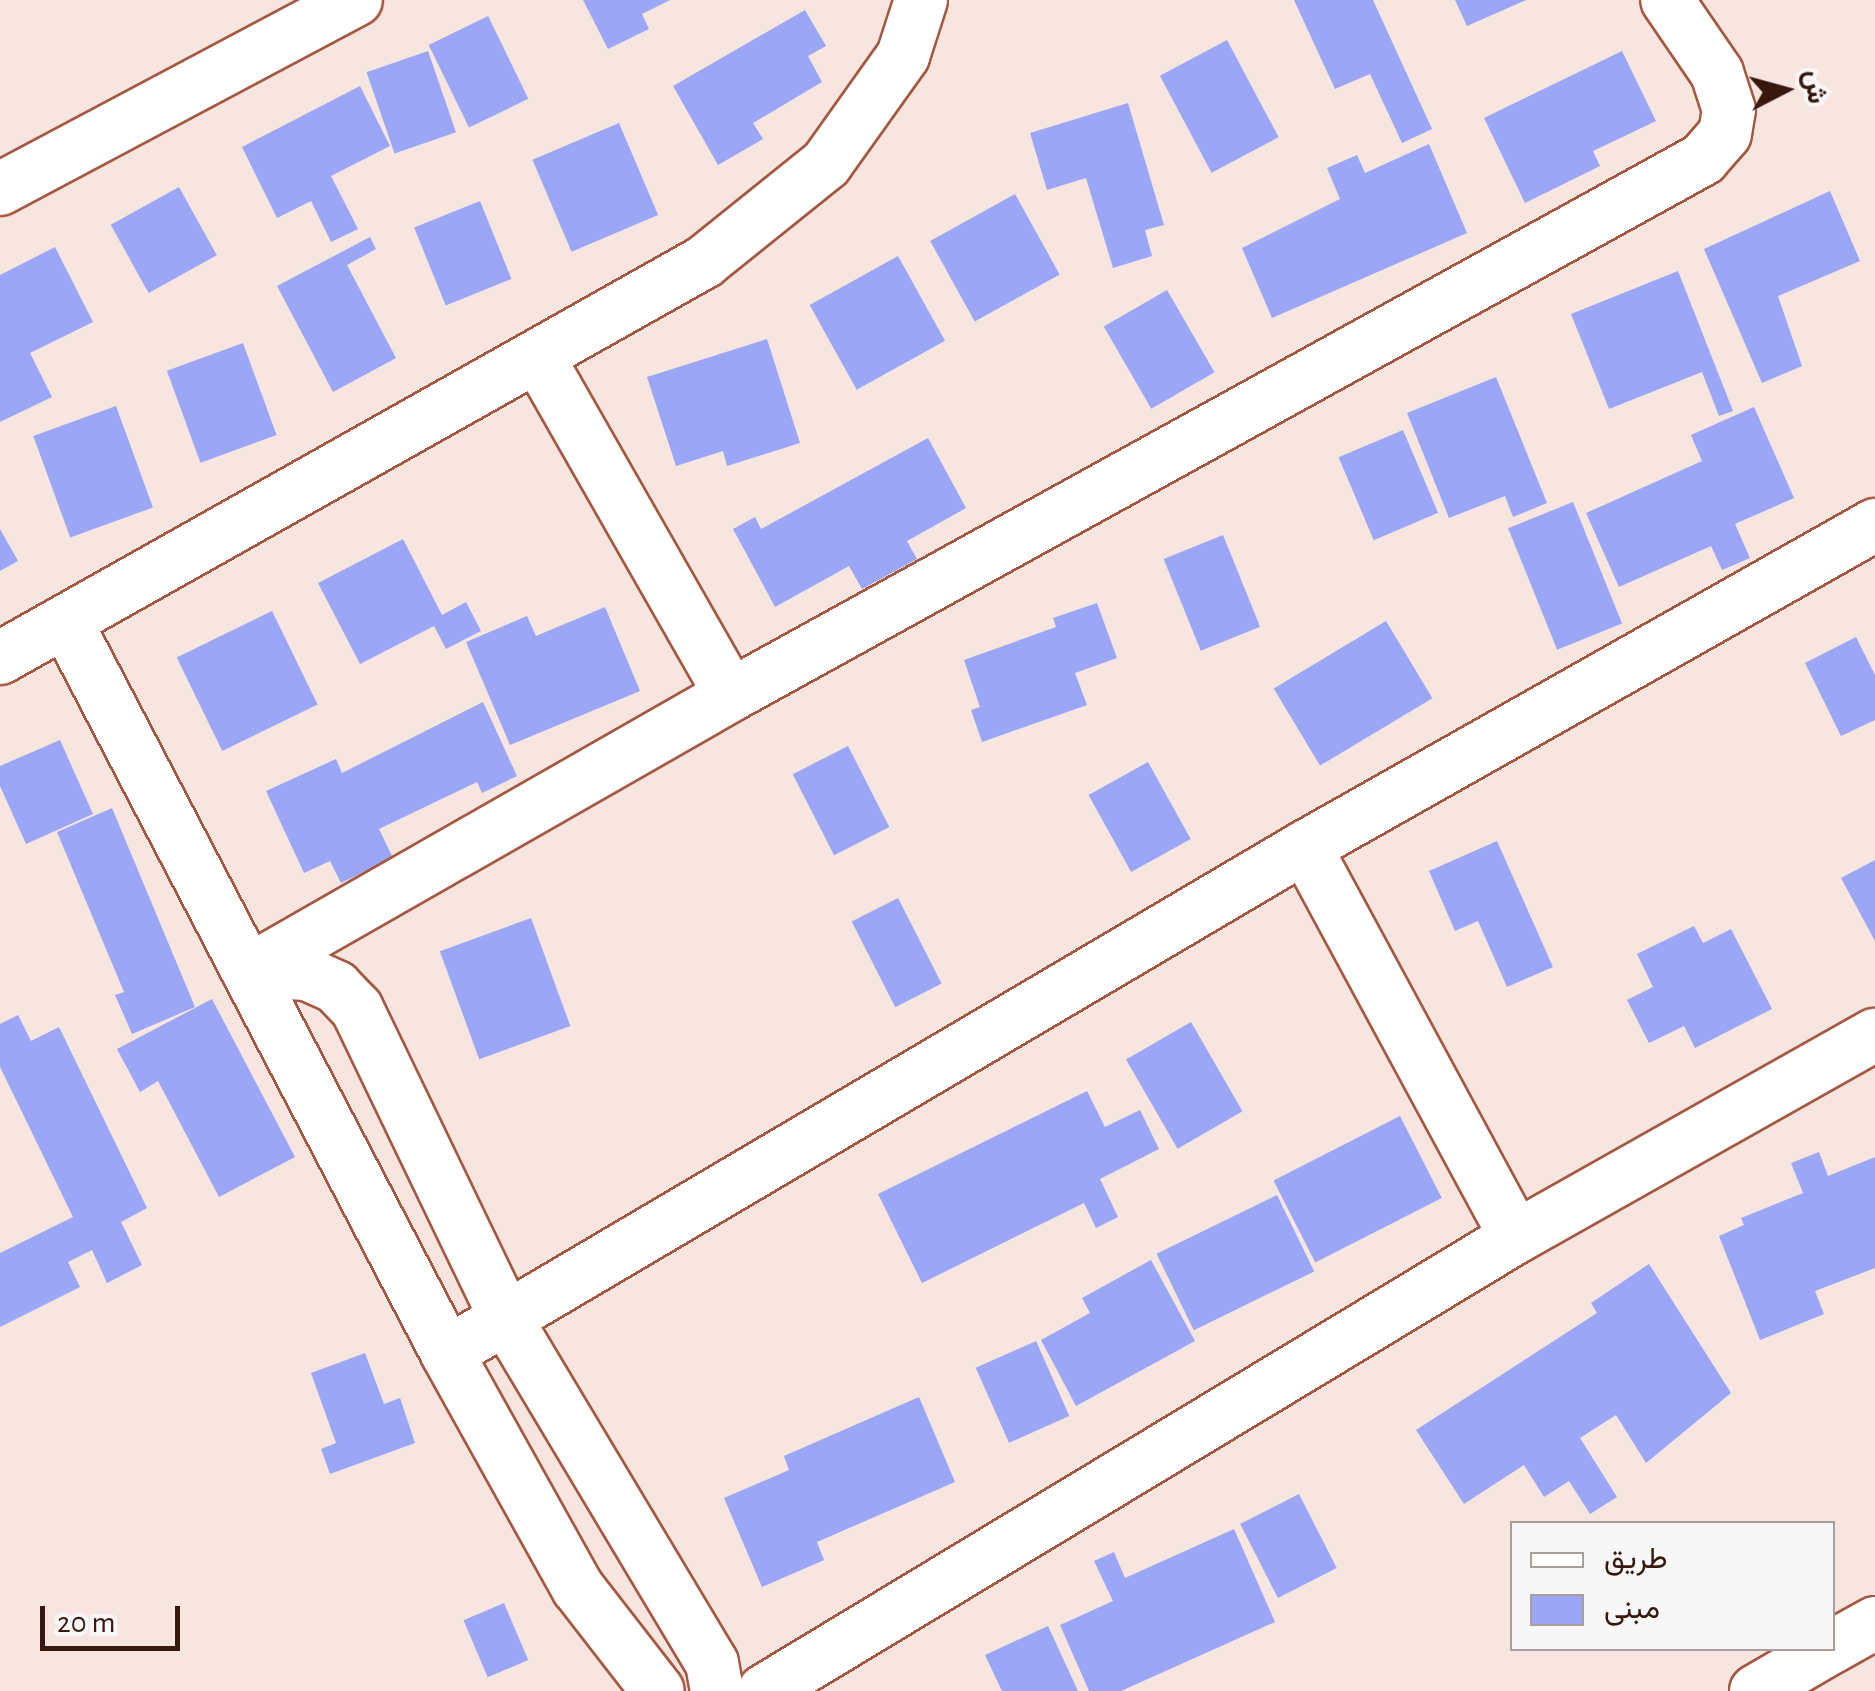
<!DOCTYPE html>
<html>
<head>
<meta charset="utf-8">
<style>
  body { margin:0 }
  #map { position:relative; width:1875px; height:1691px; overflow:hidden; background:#f7e5df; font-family:"Alegreya Sans",Vazirmatn,sans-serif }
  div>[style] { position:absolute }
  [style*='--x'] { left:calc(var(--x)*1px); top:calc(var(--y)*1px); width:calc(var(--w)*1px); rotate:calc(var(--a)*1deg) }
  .building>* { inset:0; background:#9ba6f6; transform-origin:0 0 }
  .roads { filter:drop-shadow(2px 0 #a55841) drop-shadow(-2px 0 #a55841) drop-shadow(0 2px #a55841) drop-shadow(0 -2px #a55841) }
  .street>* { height:52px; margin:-26px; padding:0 26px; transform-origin:26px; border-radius:26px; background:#fff }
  span { translate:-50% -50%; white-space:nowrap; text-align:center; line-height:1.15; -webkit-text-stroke:8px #f7f7f7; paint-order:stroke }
  .legend { position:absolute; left:1510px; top:1521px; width:325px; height:130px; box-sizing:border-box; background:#f7f7f7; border:2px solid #aa9e9a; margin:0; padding:12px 18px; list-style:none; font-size:30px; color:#37180e }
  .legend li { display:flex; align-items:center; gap:20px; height:50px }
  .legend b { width:50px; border:2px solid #aa9e9a }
  .north { position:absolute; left:1735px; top:40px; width:100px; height:100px; -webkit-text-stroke:8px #f7f7f7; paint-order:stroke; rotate:84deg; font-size:28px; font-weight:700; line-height:40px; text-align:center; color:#37180e }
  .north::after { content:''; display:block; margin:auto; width:35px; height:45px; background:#37180e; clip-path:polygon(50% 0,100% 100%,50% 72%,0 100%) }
  .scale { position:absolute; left:40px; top:1606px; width:140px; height:45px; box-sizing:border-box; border:5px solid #37180e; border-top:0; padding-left:12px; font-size:30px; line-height:35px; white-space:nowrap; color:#37180e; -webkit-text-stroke:8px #f7f7f7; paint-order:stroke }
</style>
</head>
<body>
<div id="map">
  <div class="building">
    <div style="clip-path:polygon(583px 0,670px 0,642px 14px,649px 29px,608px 49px)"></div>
    <div style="clip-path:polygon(1294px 0,1373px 0,1432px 129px,1402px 143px,1370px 74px,1335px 89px)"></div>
    <div style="clip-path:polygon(1455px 0,1526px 0,1467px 26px)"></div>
    <div style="clip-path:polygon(805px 10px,826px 46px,808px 56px,822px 82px,753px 123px,763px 139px,718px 165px,673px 86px)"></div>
    <div style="left:488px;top:16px;width:92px;height:66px;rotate:64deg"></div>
    <div style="left:1227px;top:40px;width:110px;height:76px;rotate:62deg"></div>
    <div style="left:428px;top:51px;width:86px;height:65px;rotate:71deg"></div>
    <div style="clip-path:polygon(1622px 51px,1656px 121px,1593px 151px,1600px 166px,1525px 203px,1484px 118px)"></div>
    <div style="clip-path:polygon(360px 86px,390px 146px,331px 176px,358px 229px,331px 242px,311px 201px,277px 218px,242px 147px)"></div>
    <div style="clip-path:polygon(1128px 103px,1164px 225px,1145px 230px,1152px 256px,1113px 268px,1086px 178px,1047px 190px,1030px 133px)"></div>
    <div style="left:619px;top:123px;width:100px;height:94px;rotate:67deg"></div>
    <div style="clip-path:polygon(1429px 144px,1467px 233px,1272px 318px,1242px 248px,1340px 199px,1327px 168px,1357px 155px,1365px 173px)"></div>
    <div style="left:179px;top:187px;width:78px;height:78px;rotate:61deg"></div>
    <div style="clip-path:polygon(1830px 191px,1860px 261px,1778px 296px,1802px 366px,1762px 383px,1704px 249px)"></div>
    <div style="left:1015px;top:194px;width:92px;height:97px;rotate:61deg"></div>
    <div style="left:480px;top:201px;width:84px;height:71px;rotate:68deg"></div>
    <div style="clip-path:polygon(370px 237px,376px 249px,347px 265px,396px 358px,333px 392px,277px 286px)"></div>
    <div style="clip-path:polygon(55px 247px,93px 322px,30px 353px,52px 397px,0 422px,0 275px)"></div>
    <div style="left:898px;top:256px;width:97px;height:101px;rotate:61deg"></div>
    <div style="clip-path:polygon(1678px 271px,1733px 411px,1719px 416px,1702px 372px,1609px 409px,1571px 314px)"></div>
    <div style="left:1167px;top:290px;width:95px;height:73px;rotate:60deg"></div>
    <div style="clip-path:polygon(767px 339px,800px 443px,727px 466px,723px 451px,676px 466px,647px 377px)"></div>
    <div style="left:243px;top:343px;width:98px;height:81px;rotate:70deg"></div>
    <div style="clip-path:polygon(1496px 377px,1547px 503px,1513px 517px,1505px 496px,1449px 518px,1407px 413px)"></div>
    <div style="left:116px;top:406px;width:108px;height:88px;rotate:70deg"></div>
    <div style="clip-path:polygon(1754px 407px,1794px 498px,1735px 524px,1750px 558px,1722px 570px,1711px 546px,1619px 587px,1586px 513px,1702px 461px,1691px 435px)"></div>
    <div style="left:1403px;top:430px;width:90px;height:70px;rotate:67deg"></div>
    <div style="clip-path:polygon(928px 438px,966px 508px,907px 541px,917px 559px,862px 589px,849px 566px,775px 607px,733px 529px,755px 517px,761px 529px)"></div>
    <div style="left:1573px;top:502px;width:131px;height:70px;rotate:68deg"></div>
    <div style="clip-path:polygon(0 529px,18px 561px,0 571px)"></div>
    <div style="left:1223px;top:535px;width:99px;height:64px;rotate:68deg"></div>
    <div style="clip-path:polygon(403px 539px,442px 615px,466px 602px,481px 631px,446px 649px,434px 626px,360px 664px,318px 583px)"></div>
    <div style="clip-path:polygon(1097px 603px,1117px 658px,1075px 673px,1087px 705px,982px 742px,971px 710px,980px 707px,964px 660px,1056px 627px,1053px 618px)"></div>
    <div style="clip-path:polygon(605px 607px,640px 691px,510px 745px,466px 642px,527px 616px,536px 636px)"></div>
    <div style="left:272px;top:611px;width:104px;height:106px;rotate:64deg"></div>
    <div style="left:1386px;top:621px;width:90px;height:131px;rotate:59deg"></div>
    <div style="clip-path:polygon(1856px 637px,1875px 675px,1875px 720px,1841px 736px,1805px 663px)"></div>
    <div style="clip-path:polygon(483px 702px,517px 776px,482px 793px,477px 782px,379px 829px,393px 858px,341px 883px,330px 861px,304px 873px,266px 791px,336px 759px,342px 773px)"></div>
    <div style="clip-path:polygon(60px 740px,93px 814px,26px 844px,0 786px,0 766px)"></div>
    <div style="left:848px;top:746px;width:91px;height:62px;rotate:63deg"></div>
    <div style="left:1148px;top:762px;width:88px;height:68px;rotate:61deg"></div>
    <div style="clip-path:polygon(112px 808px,195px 1007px,132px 1034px,115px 995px,124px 992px,57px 832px)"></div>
    <div style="clip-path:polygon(1497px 841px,1553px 967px,1507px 987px,1478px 921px,1455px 931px,1429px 871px)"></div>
    <div style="clip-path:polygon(1875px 860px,1875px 941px,1841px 878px)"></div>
    <div style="left:898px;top:898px;width:96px;height:52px;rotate:63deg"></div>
    <div style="left:531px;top:918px;width:115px;height:97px;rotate:70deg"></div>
    <div style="clip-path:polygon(1694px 926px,1703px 943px,1731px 929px,1772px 1009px,1695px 1048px,1684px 1026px,1649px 1043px,1627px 1000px,1653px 987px,1637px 954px)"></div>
    <div style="clip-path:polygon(212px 999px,295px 1157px,219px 1197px,158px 1081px,140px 1092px,117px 1049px)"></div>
    <div style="clip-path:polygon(18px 1015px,31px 1041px,59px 1027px,147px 1208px,121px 1222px,142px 1265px,107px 1283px,92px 1250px,68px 1262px,80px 1287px,0 1327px,0 1253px,73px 1217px,0 1067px,0 1024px)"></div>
    <div style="left:1191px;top:1022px;width:103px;height:75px;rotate:60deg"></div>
    <div style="clip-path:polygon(1087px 1091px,1105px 1127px,1140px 1110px,1159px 1149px,1100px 1179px,1118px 1217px,1096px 1228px,1084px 1203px,922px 1283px,878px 1194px)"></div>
    <div style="left:1400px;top:1116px;width:92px;height:142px;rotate:63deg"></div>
    <div style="clip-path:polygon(1819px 1152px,1828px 1176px,1875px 1157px,1875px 1268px,1815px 1291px,1824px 1314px,1760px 1340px,1719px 1236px,1744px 1225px,1741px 1218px,1803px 1193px,1791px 1163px)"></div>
    <div style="left:1277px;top:1195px;width:85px;height:134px;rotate:64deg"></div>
    <div style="clip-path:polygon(1151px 1260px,1195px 1341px,1076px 1406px,1041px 1340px,1090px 1313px,1082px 1298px)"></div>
    <div style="clip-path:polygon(1649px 1264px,1731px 1393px,1646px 1463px,1616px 1415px,1580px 1438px,1617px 1497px,1590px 1514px,1569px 1481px,1544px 1497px,1524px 1465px,1464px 1504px,1416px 1430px,1597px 1313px,1591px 1303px)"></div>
    <div style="left:1036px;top:1341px;width:82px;height:66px;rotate:66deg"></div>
    <div style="clip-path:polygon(365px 1353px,384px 1404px,400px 1398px,415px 1443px,330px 1474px,321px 1449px,336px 1443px,311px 1373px)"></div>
    <div style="clip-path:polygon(919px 1397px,955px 1482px,817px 1542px,824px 1560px,762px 1587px,724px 1498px,789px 1470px,784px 1456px)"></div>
    <div style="left:1299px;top:1494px;width:83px;height:66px;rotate:63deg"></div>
    <div style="clip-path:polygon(1234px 1529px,1275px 1622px,1121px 1691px,1089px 1691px,1060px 1625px,1113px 1601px,1094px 1561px,1114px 1552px,1125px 1578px)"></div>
    <div style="left:504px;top:1603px;width:62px;height:44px;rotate:67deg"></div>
    <div style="clip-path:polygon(1048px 1626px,1078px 1691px,1002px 1691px,985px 1655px)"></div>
  </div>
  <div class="roads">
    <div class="street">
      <div style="--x:0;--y:189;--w:403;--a:-28"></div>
      <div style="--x:538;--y:357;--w:389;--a:60.3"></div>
      <div style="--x:66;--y:622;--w:824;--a:62.47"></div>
      <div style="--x:447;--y:1353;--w:269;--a:60.9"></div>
      <div style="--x:578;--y:1588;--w:130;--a:52.2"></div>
      <div style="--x:0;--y:658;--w:808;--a:-29.36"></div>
      <div style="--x:704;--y:262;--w:156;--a:-38.8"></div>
      <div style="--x:826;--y:164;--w:133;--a:-54.5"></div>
      <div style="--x:903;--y:56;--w:59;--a:-72.2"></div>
      <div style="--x:1305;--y:847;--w:443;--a:61.6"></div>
      <div style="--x:248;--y:971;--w:556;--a:-29.74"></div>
      <div style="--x:731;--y:695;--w:1110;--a:-28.87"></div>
      <div style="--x:1703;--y:159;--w:33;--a:-49"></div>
      <div style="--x:1725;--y:134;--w:24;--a:-81"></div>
      <div style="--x:1729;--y:110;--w:39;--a:-108"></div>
      <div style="--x:1717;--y:73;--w:88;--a:-124.4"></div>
      <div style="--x:248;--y:971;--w:59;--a:2.9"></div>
      <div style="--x:307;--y:974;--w:32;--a:24"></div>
      <div style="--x:336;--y:987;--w:30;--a:46"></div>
      <div style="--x:357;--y:1009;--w:344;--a:64.3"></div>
      <div style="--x:506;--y:1319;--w:401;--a:59.1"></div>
      <div style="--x:712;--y:1663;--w:28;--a:80"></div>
      <div style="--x:447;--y:1353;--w:996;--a:-30.53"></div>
      <div style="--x:1305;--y:847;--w:655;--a:-29.46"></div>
      <div style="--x:1832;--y:1647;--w:49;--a:-29.2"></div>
      <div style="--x:764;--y:1691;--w:878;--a:-31.12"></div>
      <div style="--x:1516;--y:1237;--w:412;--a:-29.4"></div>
      <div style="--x:1756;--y:1691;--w:86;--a:-30.2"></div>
    </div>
  </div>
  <ul class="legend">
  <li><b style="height:12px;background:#fff"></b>طريق</li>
  <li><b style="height:28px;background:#9ba6f6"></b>مبنى</li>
  </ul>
  <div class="north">ش</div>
  <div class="scale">20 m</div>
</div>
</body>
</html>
